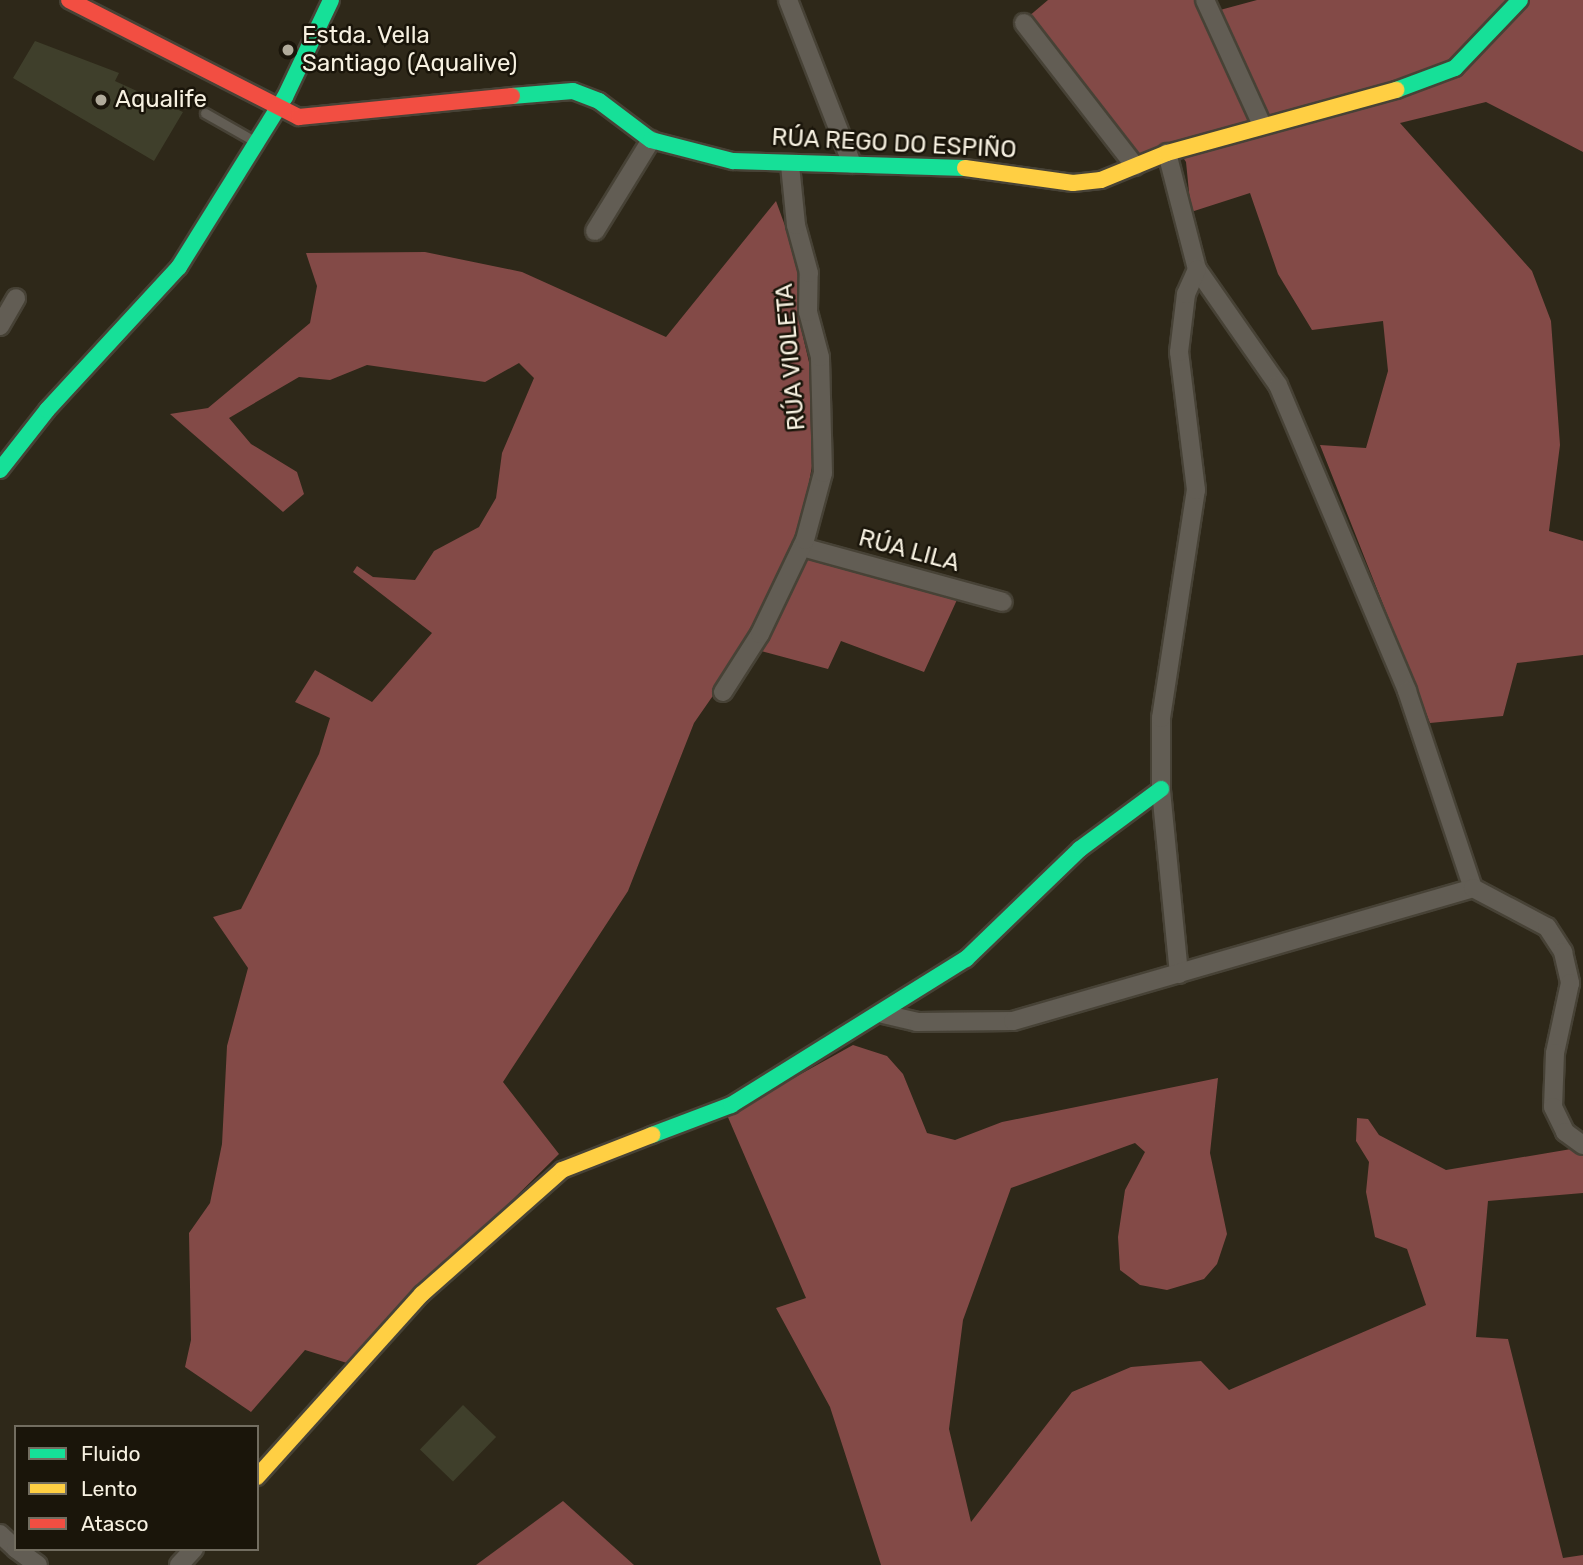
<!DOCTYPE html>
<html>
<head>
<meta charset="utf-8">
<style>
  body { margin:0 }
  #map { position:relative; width:1583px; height:1565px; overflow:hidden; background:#2e2819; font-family:Rubik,sans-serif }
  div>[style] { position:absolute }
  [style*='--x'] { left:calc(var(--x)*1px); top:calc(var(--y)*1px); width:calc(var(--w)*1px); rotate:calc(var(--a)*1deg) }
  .forest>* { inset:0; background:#834a47 }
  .building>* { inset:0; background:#3f3f2b; transform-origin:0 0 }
  .roads { filter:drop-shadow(2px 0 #474236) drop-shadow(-2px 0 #474236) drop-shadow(0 2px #474236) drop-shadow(0 -2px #474236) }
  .lane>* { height:9px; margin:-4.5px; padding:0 4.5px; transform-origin:4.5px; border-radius:4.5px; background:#625d54 }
  .street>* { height:18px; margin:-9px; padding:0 9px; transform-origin:9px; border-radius:9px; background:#625d54 }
  .fast>* { height:16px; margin:-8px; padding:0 8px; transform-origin:8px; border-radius:8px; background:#16e098 }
  .slow>* { height:16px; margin:-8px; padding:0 8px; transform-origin:8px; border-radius:8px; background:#ffcf43 }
  .jam>* { height:16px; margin:-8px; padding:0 8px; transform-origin:8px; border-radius:8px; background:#f24e42 }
  .dots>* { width:19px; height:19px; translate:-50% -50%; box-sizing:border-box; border:4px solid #1a150a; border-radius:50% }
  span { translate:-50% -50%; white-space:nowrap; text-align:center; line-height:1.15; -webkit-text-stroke:5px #1a150a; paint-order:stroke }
  .poi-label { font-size:24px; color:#f7f1e1 }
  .left { translate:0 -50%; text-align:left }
  .street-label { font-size:24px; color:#f7f1e1 }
  .legend { position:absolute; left:14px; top:1425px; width:245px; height:126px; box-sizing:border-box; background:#1a150a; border:2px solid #726d60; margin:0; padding:9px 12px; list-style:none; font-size:21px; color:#f7f1e1 }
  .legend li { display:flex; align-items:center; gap:14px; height:35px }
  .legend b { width:35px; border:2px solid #726d60 }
</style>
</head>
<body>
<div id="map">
  <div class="forest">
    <div style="clip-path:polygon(1048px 0,1202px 0,1209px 13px,1257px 0,1583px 0,1583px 152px,1486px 102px,1400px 123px,1532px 271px,1551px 321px,1560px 445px,1549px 531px,1583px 541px,1583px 655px,1517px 663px,1503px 716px,1430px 723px,1320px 445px,1366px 448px,1388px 371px,1383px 321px,1312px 330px,1278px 274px,1250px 193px,1191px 212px,1186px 162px,1172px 141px,1142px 161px,1028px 17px)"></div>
    <div style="clip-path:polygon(776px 201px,800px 267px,798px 315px,815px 388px,812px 466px,798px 543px,961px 591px,924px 672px,841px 641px,828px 669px,757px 650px,728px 674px,694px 723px,628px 891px,503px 1082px,559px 1154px,347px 1363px,305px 1350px,251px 1412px,185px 1367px,191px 1340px,189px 1233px,210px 1203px,222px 1144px,227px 1046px,248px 968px,213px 917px,241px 909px,319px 754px,330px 718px,295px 702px,315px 670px,372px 702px,432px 633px,353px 572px,357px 566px,373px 577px,415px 580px,434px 551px,479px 527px,496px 498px,502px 453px,534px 378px,519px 363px,485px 382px,367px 365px,330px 380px,299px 377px,229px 418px,251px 444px,297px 472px,304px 494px,283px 512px,170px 414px,208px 408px,310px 323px,317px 286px,306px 253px,425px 252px,522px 272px,666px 337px)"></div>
    <div style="clip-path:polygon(853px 1045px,887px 1056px,903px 1074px,927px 1133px,955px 1140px,1002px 1122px,1218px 1078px,1210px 1153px,1227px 1234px,1217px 1264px,1204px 1279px,1167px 1290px,1140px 1285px,1120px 1270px,1118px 1237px,1125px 1190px,1145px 1152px,1135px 1143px,1011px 1188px,963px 1320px,949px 1429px,971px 1522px,1072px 1392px,1131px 1367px,1201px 1361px,1229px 1390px,1426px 1305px,1407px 1249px,1375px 1237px,1366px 1192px,1369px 1162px,1356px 1141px,1357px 1118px,1368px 1119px,1379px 1135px,1446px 1170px,1583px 1147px,1583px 1193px,1488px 1201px,1476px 1337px,1508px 1339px,1563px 1558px,1583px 1555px,1583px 1565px,881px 1565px,830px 1407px,776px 1308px,806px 1298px,727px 1115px)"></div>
    <div style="clip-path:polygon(563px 1501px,634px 1565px,476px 1565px)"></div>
  </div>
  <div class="building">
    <div style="clip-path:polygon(35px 41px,119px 73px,115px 81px,183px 112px,154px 161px,13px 78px)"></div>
    <div style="left:463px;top:1405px;width:46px;height:62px;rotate:44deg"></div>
  </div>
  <div class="roads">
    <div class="lane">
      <div style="--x:205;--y:113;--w:59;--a:29.6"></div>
    </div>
    <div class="street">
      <div style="--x:788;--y:0;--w:176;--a:68.7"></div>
      <div style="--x:1205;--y:0;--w:137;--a:65.5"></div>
      <div style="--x:1024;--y:23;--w:181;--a:52.2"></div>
      <div style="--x:1167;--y:153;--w:120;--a:75.5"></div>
      <div style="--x:1197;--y:269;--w:141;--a:55.1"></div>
      <div style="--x:1278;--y:385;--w:332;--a:67.1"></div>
      <div style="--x:1407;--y:691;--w:208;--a:71.5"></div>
      <div style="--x:595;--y:231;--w:107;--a:-58.4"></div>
      <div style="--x:0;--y:326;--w:32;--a:-60"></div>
      <div style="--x:802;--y:547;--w:208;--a:15.3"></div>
      <div style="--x:723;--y:692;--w:69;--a:-57.5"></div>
      <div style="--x:760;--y:634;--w:104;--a:-64.4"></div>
      <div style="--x:805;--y:540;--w:69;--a:-75"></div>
      <div style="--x:823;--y:473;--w:116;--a:-91.5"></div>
      <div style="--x:820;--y:357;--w:47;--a:-104.9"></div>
      <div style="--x:808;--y:312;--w:39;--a:-89"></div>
      <div style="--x:809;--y:273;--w:50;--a:-105.2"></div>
      <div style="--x:796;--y:225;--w:60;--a:-95.7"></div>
      <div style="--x:1179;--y:974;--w:186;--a:-95.6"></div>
      <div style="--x:1161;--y:789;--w:71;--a:-90"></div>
      <div style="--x:1161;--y:718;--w:231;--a:-81.3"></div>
      <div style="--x:1196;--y:490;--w:139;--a:-97"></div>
      <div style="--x:1179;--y:352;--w:58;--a:-83.1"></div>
      <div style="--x:1186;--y:294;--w:27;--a:-66"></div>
      <div style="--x:883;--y:1014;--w:35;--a:13"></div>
      <div style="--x:917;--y:1022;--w:96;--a:-0.6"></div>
      <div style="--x:1013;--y:1021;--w:479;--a:-16.1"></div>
      <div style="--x:1473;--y:888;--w:84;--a:27.8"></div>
      <div style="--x:1547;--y:927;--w:30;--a:57"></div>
      <div style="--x:1563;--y:952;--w:32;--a:77"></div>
      <div style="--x:1570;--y:983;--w:72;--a:102.1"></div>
      <div style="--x:1555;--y:1053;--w:54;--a:92.1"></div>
      <div style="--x:1553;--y:1107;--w:28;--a:64"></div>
      <div style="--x:1565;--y:1132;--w:22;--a:36"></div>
      <div style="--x:0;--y:1534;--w:22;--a:43"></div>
      <div style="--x:16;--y:1549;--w:27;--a:36"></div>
      <div style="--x:179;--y:1565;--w:22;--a:-47"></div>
    </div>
    <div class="fast">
      <div style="--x:1396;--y:90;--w:63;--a:-20.4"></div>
      <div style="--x:1455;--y:68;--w:94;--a:-46.3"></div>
      <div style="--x:512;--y:96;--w:61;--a:-4.7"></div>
      <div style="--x:573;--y:91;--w:28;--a:21"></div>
      <div style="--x:599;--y:101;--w:65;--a:36.9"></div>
      <div style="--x:651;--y:140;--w:85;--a:14.4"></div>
      <div style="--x:733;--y:161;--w:232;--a:1.7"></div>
      <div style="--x:0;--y:470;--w:76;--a:-51.9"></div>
      <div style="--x:47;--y:410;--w:195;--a:-47.3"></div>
      <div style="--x:179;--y:267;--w:200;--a:-58.1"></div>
      <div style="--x:285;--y:97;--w:107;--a:-64.6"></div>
      <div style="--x:652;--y:1135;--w:85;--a:-20.8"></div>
      <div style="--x:731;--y:1105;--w:277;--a:-31.9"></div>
      <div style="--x:966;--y:959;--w:158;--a:-44"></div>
      <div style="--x:1080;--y:849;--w:101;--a:-36.5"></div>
    </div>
    <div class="slow">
      <div style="--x:965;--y:168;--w:109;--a:7.9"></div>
      <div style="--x:1073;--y:183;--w:28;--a:-6"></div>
      <div style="--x:1101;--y:180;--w:71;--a:-22.2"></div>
      <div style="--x:1167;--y:153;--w:238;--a:-15.4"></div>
      <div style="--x:257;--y:1477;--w:246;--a:-48"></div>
      <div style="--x:422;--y:1294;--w:187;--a:-41.5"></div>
      <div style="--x:562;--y:1170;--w:97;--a:-21.3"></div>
    </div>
    <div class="jam">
      <div style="--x:69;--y:0;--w:258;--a:27"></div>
      <div style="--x:299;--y:117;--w:214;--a:-5.6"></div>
    </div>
  </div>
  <div class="dots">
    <div style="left:288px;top:50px;background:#b1ab9b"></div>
    <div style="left:101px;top:100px;background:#b1ab9b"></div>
  </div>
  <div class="poi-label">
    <span class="left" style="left:302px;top:50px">Estda. Vella<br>Santiago (Aqualive)</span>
    <span class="left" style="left:115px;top:100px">Aqualife</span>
  </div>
  <div class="street-label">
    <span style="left:894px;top:144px;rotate:3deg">RÚA REGO DO ESPIÑO</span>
    <span style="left:791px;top:357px;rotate:-95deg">RÚA VIOLETA</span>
    <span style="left:909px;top:551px;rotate:15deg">RÚA LILA</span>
  </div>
  <ul class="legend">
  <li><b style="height:9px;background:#16e098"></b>Fluido</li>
  <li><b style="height:9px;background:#ffcf43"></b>Lento</li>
  <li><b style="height:9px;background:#f24e42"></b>Atasco</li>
  </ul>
</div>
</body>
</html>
